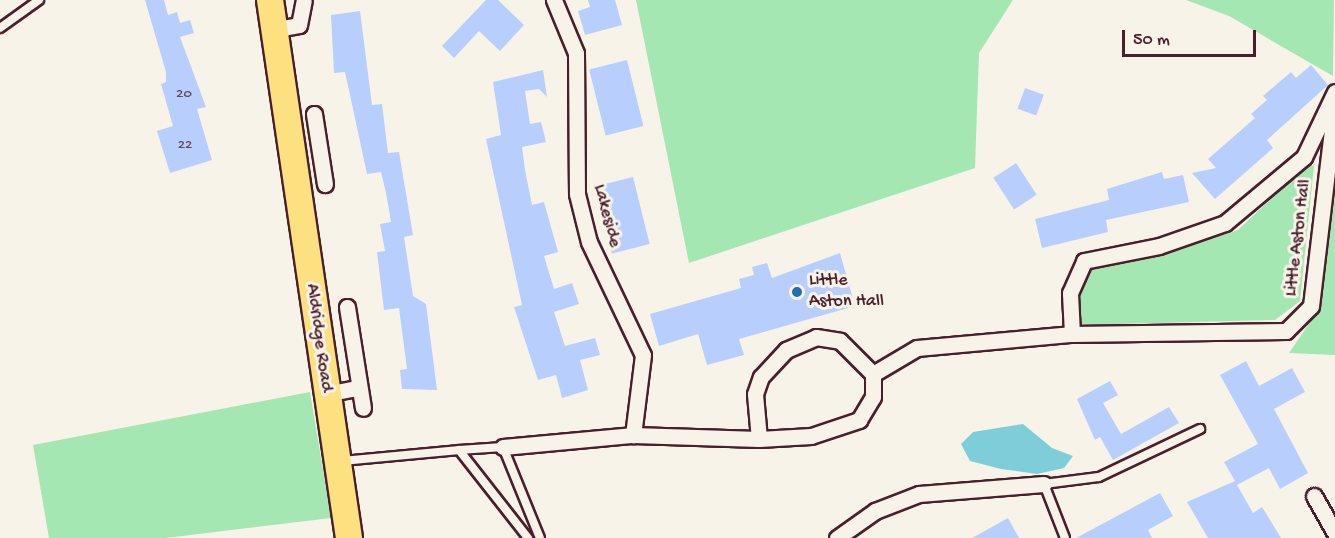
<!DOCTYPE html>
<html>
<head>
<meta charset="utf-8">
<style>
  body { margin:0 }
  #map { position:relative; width:1335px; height:538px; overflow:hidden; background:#f7f3e8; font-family:"Gochi Hand",sans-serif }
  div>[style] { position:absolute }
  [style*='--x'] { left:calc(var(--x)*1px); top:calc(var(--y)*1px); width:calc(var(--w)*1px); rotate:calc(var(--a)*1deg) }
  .green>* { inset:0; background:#a5e7b2 }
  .water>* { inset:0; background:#7eceda }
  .building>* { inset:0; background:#b8cffe; transform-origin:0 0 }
  .roads { filter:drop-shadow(2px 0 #4a1f2b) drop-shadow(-2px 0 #4a1f2b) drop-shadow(0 2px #4a1f2b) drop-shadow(0 -2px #4a1f2b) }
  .lane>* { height:8px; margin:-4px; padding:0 4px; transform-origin:4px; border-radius:4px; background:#f7f3e8 }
  .street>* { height:15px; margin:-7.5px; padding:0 7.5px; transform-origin:7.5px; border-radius:7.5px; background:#f7f3e8 }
  .primary>* { height:26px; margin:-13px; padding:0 13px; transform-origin:13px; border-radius:13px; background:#fde080 }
  .dots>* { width:16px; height:16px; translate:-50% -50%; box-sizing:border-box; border:3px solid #f7f3e8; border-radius:50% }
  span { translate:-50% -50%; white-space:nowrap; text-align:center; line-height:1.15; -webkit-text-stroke:6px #f7f3e8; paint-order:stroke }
  .number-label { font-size:15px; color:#664b60 }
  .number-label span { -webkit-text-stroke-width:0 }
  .street-label { font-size:18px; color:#4a1f2b }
  .poi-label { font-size:18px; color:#4a1f2b }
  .left { translate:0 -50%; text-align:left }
  .scale { position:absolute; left:1122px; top:30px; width:134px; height:27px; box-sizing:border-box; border:3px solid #4a1f2b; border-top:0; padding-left:8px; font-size:18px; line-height:21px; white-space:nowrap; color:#4a1f2b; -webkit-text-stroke:4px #f7f3e8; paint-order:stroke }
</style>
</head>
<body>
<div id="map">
  <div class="green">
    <div style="clip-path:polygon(636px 0,1013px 0,979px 53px,975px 168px,689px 263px)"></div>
    <div style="clip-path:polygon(1186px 0,1334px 0,1333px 76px,1229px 16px)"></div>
    <div style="clip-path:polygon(1308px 164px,1314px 166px,1300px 301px,1275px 320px,1079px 325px,1081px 286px,1094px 264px,1173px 251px,1238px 230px)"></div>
    <div style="clip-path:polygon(1335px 190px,1335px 355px,1289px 353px,1317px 312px)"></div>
    <div style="clip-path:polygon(310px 392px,331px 518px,166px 538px,49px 538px,33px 445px)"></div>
  </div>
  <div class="water">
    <div style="clip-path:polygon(1023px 424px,1052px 448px,1073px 456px,1064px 468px,1037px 474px,1001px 469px,970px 461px,961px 444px,973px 432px)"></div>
  </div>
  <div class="building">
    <div style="clip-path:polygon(145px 0,164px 0,168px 15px,177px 12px,180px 23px,190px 20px,194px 33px,180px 37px,206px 107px,197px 109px,212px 160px,170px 173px,157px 131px,173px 126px,161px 84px,166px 82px,166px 72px)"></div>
    <div style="clip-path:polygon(486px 0,498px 0,524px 25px,500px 51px,479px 31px,454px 58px,442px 46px)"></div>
    <div style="clip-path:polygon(588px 0,615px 0,622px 25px,585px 35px,578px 11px,590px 7px)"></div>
    <div style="clip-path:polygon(360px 11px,372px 105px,382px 104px,388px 153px,399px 152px,413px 235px,404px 237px,413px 296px,426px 304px,437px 390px,402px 389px,400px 370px,407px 369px,399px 308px,384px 310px,377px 252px,385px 251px,380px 224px,391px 222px,386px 193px,381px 172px,367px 174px,345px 72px,334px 73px,331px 15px)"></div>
    <div style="left:627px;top:60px;width:68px;height:39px;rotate:76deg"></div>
    <div style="clip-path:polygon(1311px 65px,1328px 85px,1267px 140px,1273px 148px,1215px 199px,1192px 173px,1216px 168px,1208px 159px,1255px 118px,1251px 114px,1267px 100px,1263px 96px,1291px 72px,1296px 78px)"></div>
    <div style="clip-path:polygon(543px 70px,547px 97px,539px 89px,525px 91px,530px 124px,541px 122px,546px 142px,522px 147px,525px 170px,532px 205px,544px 202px,558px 252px,544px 256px,554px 289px,572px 283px,579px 304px,554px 312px,565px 346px,595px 338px,600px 355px,580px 360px,588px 390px,562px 398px,556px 375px,538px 380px,514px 307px,522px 305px,486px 139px,501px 135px,493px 82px)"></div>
    <div style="left:1025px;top:88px;width:20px;height:22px;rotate:20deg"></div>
    <div style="left:1016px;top:163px;width:38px;height:27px;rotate:57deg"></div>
    <div style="clip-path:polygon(1162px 172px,1164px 179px,1183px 175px,1189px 202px,1106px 220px,1108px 232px,1042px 248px,1035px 219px,1109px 200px,1107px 189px)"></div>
    <div style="left:633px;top:177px;width:69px;height:39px;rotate:76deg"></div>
    <div style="clip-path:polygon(840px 253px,855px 306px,739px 339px,744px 355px,707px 365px,698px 334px,659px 346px,650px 314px,741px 288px,739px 279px,754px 275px,752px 267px,767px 263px,772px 278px)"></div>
    <div style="clip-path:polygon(1246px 361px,1259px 386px,1292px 368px,1305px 392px,1274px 409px,1308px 473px,1280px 489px,1269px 468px,1237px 485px,1253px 513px,1262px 507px,1281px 538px,1208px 538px,1187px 502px,1235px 481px,1224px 462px,1258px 444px,1220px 375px)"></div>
    <div style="clip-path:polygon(1110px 381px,1118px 395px,1103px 403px,1121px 434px,1169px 407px,1179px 423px,1113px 460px,1100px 437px,1095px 440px,1077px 399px)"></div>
    <div style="clip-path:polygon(1160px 493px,1173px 516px,1148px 530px,1152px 538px,1076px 538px)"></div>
    <div style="clip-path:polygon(1008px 518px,1019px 538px,972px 538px)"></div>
  </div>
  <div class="roads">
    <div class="lane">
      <div style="--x:0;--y:28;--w:48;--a:-35.7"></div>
      <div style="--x:459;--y:450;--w:44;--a:-3.9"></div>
      <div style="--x:503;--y:447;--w:98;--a:67.9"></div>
      <div style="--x:342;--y:461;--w:118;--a:-5.4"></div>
      <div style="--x:459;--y:450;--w:112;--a:51.9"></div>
      <div style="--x:1065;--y:538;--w:58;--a:-111.3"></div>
      <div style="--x:1044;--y:484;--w:55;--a:-7.3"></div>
      <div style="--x:1099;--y:477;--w:112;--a:-25.4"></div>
    </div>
    <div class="street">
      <div style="--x:554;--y:0;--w:57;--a:67.5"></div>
      <div style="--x:576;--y:53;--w:141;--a:89.6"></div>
      <div style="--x:577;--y:194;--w:49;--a:76"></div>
      <div style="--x:589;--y:242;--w:125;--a:64.5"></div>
      <div style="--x:643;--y:355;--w:81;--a:97.1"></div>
      <div style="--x:277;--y:29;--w:22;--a:-10"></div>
      <div style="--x:299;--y:25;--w:25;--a:-79"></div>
      <div style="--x:314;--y:114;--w:71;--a:81.1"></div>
      <div style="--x:347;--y:307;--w:102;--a:81"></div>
      <div style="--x:1072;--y:334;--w:41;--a:-92.8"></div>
      <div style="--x:1070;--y:293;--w:35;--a:-66"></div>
      <div style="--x:1084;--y:261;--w:76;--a:-11.3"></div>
      <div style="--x:1159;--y:246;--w:70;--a:-19.2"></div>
      <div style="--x:1225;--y:223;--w:103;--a:-39.9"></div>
      <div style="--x:1304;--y:157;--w:72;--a:-64.5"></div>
      <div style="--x:326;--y:394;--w:33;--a:-11"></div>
      <div style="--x:759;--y:439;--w:52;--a:-3.3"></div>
      <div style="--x:811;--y:436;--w:51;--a:-18.4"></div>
      <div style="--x:859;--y:420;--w:27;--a:-59"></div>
      <div style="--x:873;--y:397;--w:23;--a:-90"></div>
      <div style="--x:503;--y:447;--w:131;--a:-5.3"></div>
      <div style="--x:633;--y:435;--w:126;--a:1.8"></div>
      <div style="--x:759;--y:439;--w:45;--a:-95.1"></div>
      <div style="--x:755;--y:394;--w:18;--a:-71"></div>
      <div style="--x:761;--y:377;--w:37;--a:-47"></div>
      <div style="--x:786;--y:350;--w:33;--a:-23"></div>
      <div style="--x:816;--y:337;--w:24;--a:9"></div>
      <div style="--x:840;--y:341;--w:47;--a:45"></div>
      <div style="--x:873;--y:374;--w:51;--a:-30.6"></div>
      <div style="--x:917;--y:348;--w:156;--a:-5.2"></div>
      <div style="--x:1072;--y:334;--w:214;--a:-0.8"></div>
      <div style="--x:1286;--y:331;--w:35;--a:-45"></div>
      <div style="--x:1311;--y:306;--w:201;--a:-83.2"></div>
      <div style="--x:1314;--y:496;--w:43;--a:60.4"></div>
      <div style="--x:837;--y:538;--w:47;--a:-35.4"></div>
      <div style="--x:875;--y:511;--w:47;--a:-21.1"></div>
      <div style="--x:919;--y:494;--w:125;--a:-4.6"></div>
    </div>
    <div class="primary">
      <div style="--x:270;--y:0;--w:544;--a:81.65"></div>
    </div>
  </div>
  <div class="dots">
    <div style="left:797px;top:292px;background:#1f6fb2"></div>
  </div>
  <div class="number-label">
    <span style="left:184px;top:95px">20</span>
    <span style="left:185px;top:146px">22</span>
  </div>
  <div class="street-label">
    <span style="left:606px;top:216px;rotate:75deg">Lakeside</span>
    <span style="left:1299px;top:238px;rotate:-83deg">Little Aston Hall</span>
    <span style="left:318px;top:338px;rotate:82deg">Aldridge Road</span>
  </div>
  <div class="poi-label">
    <span class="left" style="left:809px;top:292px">Little<br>Aston Hall</span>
  </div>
  <div class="scale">50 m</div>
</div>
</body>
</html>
